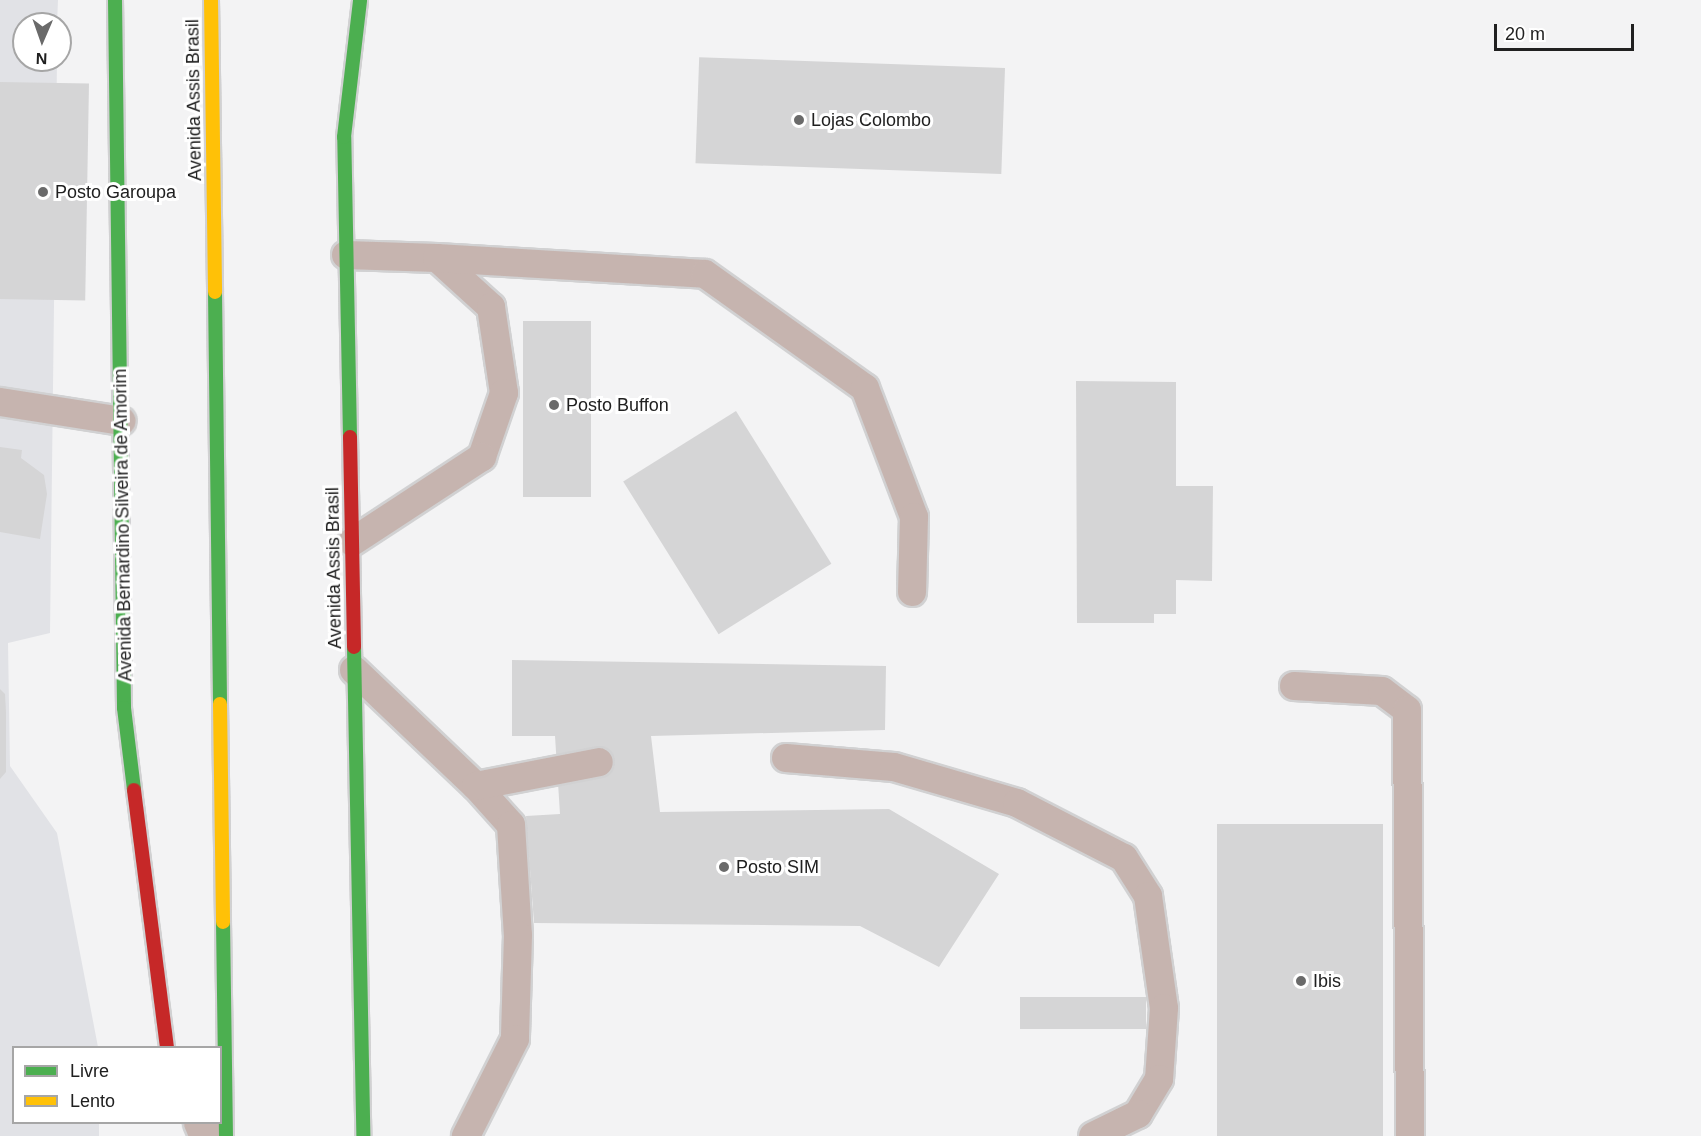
<!DOCTYPE html>
<html>
<head>
<meta charset="utf-8">
<style>
  body { margin:0 }
  #map { position:relative; width:1701px; height:1136px; overflow:hidden; background:#f3f3f4; font-family:Arial,sans-serif }
  div>[style] { position:absolute }
  [style*='--x'] { left:calc(var(--x)*1px); top:calc(var(--y)*1px); width:calc(var(--w)*1px); rotate:calc(var(--a)*1deg) }
  .built>* { inset:0; background:#e1e2e6 }
  .building>* { inset:0; background:#d5d5d6; transform-origin:0 0 }
  .roads { filter:drop-shadow(2px 0 #d1d1d2) drop-shadow(-2px 0 #d1d1d2) drop-shadow(0 2px #d1d1d2) drop-shadow(0 -2px #d1d1d2) }
  .lane>* { height:28px; margin:-14px; padding:0 14px; transform-origin:14px; border-radius:14px; background:#c6b4af }
  .street>* { height:33px; margin:-16.5px; padding:0 16.5px; transform-origin:16.5px; border-radius:16.5px; background:#c6b4af }
  .fast>* { height:14px; margin:-7px; padding:0 7px; transform-origin:7px; border-radius:7px; background:#4caf50 }
  .slow>* { height:14px; margin:-7px; padding:0 7px; transform-origin:7px; border-radius:7px; background:#ffc107 }
  .jam>* { height:14px; margin:-7px; padding:0 7px; transform-origin:7px; border-radius:7px; background:#c62828 }
  .dots>* { width:16px; height:16px; translate:-50% -50%; box-sizing:border-box; border:3px solid #fff; border-radius:50% }
  span { translate:-50% -50%; white-space:nowrap; text-align:center; line-height:1.15; -webkit-text-stroke:6px #fff; paint-order:stroke }
  .street-label { font-size:18px; color:#202020 }
  .poi-label { font-size:18px; color:#202020 }
  .left { translate:0 -50%; text-align:left }
  .legend { position:absolute; left:12px; top:1046px; width:210px; height:78px; box-sizing:border-box; background:#fff; border:2px solid #a6a6a6; margin:0; padding:8px 10px; list-style:none; font-size:18px; color:#202020 }
  .legend li { display:flex; align-items:center; gap:12px; height:30px }
  .legend b { width:30px; border:2px solid #a6a6a6 }
  .north { position:absolute; left:12px; top:12px; width:60px; height:60px; box-sizing:border-box; background:#fff; border:2px solid #a6a6a6; border-radius:50%; rotate:182deg; font-size:16px; font-weight:700; line-height:24px; text-align:center; color:#202020 }
  .north::after { content:''; display:block; margin:auto; width:21px; height:27px; background:#6a6a6a; clip-path:polygon(50% 0,100% 100%,50% 72%,0 100%) }
  .scale { position:absolute; left:1494px; top:24px; width:140px; height:27px; box-sizing:border-box; border:3px solid #202020; border-top:0; padding-left:8px; font-size:18px; line-height:21px; white-space:nowrap; color:#202020; -webkit-text-stroke:4px #fff; paint-order:stroke }
</style>
</head>
<body>
<div id="map">
  <div class="built">
    <div style="clip-path:polygon(0 0,58px 0,57px 24px,24px 24px,24px 60px,57px 60px,50px 633px,8px 643px,10px 766px,57px 833px,98px 1047px,14px 1048px,14px 1122px,99px 1123px,99px 1136px,0 1136px)"></div>
  </div>
  <div class="building">
    <div style="left:1005px;top:68px;width:106px;height:306px;rotate:92deg"></div>
    <div style="left:0;top:82px;width:89px;height:217px;rotate:1deg"></div>
    <div style="left:523px;top:321px;width:68px;height:176px"></div>
    <div style="clip-path:polygon(1076px 381px,1176px 382px,1176px 486px,1213px 486px,1212px 581px,1176px 580px,1176px 614px,1154px 614px,1154px 623px,1077px 623px)"></div>
    <div style="left:736px;top:411px;width:180px;height:133px;rotate:58deg"></div>
    <div style="clip-path:polygon(0 447px,22px 450px,21px 458px,44px 475px,47px 494px,40px 539px,0 532px)"></div>
    <div style="clip-path:polygon(512px 660px,886px 666px,885px 730px,651px 736px,660px 812px,889px 809px,999px 874px,939px 967px,860px 926px,534px 923px,526px 816px,560px 814px,555px 736px,512px 736px)"></div>
    <div style="clip-path:polygon(0 689px,5px 694px,6px 712px,6px 772px,0 779px)"></div>
    <div style="left:1383px;top:824px;width:312px;height:166px;rotate:90deg"></div>
    <div style="left:1020px;top:997px;width:126px;height:32px"></div>
  </div>
  <div class="roads">
    <div class="lane">
      <div style="--x:346;--y:255;--w:91;--a:1.9"></div>
      <div style="--x:437;--y:258;--w:73;--a:42.2"></div>
      <div style="--x:491;--y:307;--w:87;--a:81.4"></div>
      <div style="--x:504;--y:393;--w:68;--a:109"></div>
      <div style="--x:482;--y:457;--w:155;--a:146.8"></div>
      <div style="--x:437;--y:258;--w:268;--a:3.4"></div>
      <div style="--x:705;--y:274;--w:196;--a:35.5"></div>
      <div style="--x:865;--y:388;--w:138;--a:69.2"></div>
      <div style="--x:914;--y:517;--w:75;--a:91.5"></div>
      <div style="--x:0;--y:402;--w:123;--a:8.9"></div>
      <div style="--x:354;--y:670;--w:168;--a:43.6"></div>
      <div style="--x:476;--y:786;--w:52;--a:48.1"></div>
      <div style="--x:511;--y:825;--w:110;--a:86.4"></div>
      <div style="--x:518;--y:935;--w:104;--a:91.7"></div>
      <div style="--x:515;--y:1039;--w:109;--a:116.8"></div>
      <div style="--x:1294;--y:686;--w:88;--a:3.3"></div>
      <div style="--x:1382;--y:691;--w:31;--a:37"></div>
      <div style="--x:1407;--y:710;--w:426;--a:89.6"></div>
      <div style="--x:786;--y:758;--w:108;--a:4.8"></div>
      <div style="--x:894;--y:767;--w:128;--a:16.3"></div>
      <div style="--x:1017;--y:803;--w:120;--a:27.2"></div>
      <div style="--x:1124;--y:858;--w:45;--a:57.7"></div>
      <div style="--x:1148;--y:896;--w:113;--a:81.9"></div>
      <div style="--x:1164;--y:1008;--w:71;--a:94"></div>
      <div style="--x:1159;--y:1079;--w:41;--a:121"></div>
      <div style="--x:1138;--y:1114;--w:50;--a:153.9"></div>
      <div style="--x:476;--y:786;--w:125;--a:-11"></div>
    </div>
    <div class="street">
      <div style="--x:200;--y:1122;--w:15;--a:67"></div>
    </div>
    <div class="fast">
      <div style="--x:115;--y:0;--w:708;--a:89.27"></div>
      <div style="--x:124;--y:708;--w:83;--a:83"></div>
      <div style="--x:215;--y:292;--w:412;--a:89.3"></div>
      <div style="--x:350;--y:437;--w:300;--a:-91.1"></div>
      <div style="--x:344;--y:137;--w:138;--a:-83.3"></div>
      <div style="--x:354;--y:647;--w:489;--a:88.9"></div>
      <div style="--x:223;--y:922;--w:214;--a:89.2"></div>
    </div>
    <div class="slow">
      <div style="--x:211;--y:0;--w:292;--a:89.2"></div>
      <div style="--x:220;--y:704;--w:218;--a:89.2"></div>
    </div>
    <div class="jam">
      <div style="--x:350;--y:437;--w:210;--a:88.9"></div>
      <div style="--x:134;--y:790;--w:260;--a:82.7"></div>
    </div>
  </div>
  <div class="dots">
    <div style="left:799px;top:120px;background:#6a6a6a"></div>
    <div style="left:43px;top:192px;background:#6a6a6a"></div>
    <div style="left:554px;top:405px;background:#6a6a6a"></div>
    <div style="left:724px;top:867px;background:#6a6a6a"></div>
    <div style="left:1301px;top:981px;background:#6a6a6a"></div>
  </div>
  <div class="street-label">
    <span style="left:194px;top:100px;rotate:-91deg">Avenida Assis Brasil</span>
    <span style="left:123px;top:525px;rotate:-91deg">Avenida Bernardino Silveira de Amorim</span>
    <span style="left:334px;top:568px;rotate:-91deg">Avenida Assis Brasil</span>
  </div>
  <div class="poi-label">
    <span class="left" style="left:811px;top:120px">Lojas Colombo</span>
    <span class="left" style="left:55px;top:192px">Posto Garoupa</span>
    <span class="left" style="left:566px;top:405px">Posto Buffon</span>
    <span class="left" style="left:736px;top:867px">Posto SIM</span>
    <span class="left" style="left:1313px;top:981px">Ibis</span>
  </div>
  <ul class="legend">
  <li><b style="height:8px;background:#4caf50"></b>Livre</li>
  <li><b style="height:8px;background:#ffc107"></b>Lento</li>
  </ul>
  <div class="north">N</div>
  <div class="scale">20 m</div>
</div>
</body>
</html>
